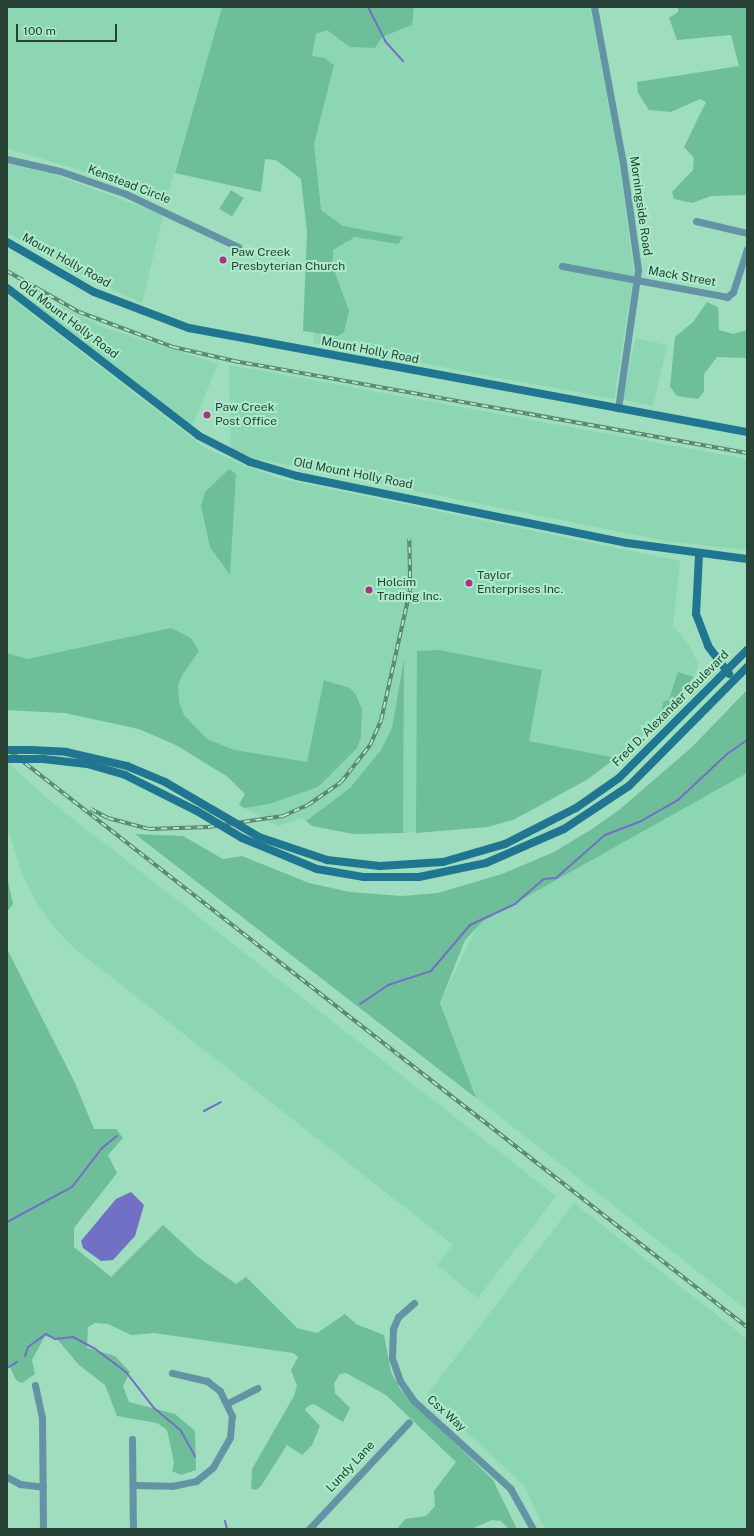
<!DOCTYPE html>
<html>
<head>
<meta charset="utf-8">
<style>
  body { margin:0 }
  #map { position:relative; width:754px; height:1536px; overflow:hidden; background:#9eddbe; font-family:"Public Sans",sans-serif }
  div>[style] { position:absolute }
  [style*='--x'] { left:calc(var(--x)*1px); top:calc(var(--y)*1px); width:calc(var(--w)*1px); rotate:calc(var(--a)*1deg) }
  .built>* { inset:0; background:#8dd6b3; transform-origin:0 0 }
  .green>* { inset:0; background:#6ebf99; transform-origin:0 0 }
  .water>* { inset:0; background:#7270c5 }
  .stream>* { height:2px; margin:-1px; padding:0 1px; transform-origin:1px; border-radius:1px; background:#7270c5 }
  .street>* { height:7px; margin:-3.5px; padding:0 3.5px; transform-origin:3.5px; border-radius:3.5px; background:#6393a4 }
  .secondary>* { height:8px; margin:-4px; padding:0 4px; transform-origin:4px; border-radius:4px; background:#207690 }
  .rail>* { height:3.5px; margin-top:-1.75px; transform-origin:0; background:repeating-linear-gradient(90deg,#abebcb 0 6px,#58826d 0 12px); box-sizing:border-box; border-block:1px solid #58826d }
  .secondary-bridge>* { height:8px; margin:-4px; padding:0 4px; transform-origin:4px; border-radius:4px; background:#207690 }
  .dots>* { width:11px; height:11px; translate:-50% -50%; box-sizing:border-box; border:2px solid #abebcb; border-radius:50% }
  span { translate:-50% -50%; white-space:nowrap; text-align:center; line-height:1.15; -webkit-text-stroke:4px #abebcb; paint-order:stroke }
  .street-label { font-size:12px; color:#284235 }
  .poi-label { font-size:12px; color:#284235 }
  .left { translate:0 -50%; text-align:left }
  .frame { position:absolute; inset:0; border:8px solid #284235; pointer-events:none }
  .scale { position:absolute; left:16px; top:24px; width:101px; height:18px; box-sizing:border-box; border:2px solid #284235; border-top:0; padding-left:5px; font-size:12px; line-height:14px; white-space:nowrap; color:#284235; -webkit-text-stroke:3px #abebcb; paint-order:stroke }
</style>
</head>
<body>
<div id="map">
  <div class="built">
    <div style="clip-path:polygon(7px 7px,222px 7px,166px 202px,112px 180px,7px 148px)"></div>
    <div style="clip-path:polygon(321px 7px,590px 7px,619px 162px,634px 273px,614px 399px,313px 343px,319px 233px,306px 82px)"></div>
    <div style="clip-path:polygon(7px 164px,53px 174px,163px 215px,142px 303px,68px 269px,7px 232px)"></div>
    <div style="clip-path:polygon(7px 295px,205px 448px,246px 466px,281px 479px,680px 561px,673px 626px,690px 646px,698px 664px,696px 674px,632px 746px,588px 779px,540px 806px,513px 820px,487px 827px,403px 833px,354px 834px,312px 826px,302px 818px,278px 826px,239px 805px,245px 794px,228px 777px,176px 745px,139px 729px,65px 713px,7px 710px)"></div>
    <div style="clip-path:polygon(39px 296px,105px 328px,218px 364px,192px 426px,34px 303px)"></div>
    <div style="left:636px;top:338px;width:32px;height:63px;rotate:13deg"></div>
    <div style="clip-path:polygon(229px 365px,747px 459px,747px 550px,666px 541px,253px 458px,231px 449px)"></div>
    <div style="clip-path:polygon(747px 703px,747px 1310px,476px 1098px,440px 1003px,489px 902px,574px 854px)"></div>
    <div style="clip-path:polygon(7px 762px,54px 804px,556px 1196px,478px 1298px,437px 1265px,453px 1245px,74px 948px,54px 927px,36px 902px,22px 874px,7px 825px)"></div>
    <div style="clip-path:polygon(574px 1203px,747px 1339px,747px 1529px,545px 1529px,524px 1486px,427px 1395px)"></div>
  </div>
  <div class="green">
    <div style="clip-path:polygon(222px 7px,414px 7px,412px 25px,382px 37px,375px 48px,350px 47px,327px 30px,316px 34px,312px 56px,325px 58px,334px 65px,314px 144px,321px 210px,343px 226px,403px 237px,398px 244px,355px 237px,333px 250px,333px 267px,349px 311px,344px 332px,338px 336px,303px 331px,307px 232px,301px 179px,276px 160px,265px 159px,261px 192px,175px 173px)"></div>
    <div style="clip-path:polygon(678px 7px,747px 7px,747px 195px,711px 196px,692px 203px,674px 199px,672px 192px,693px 170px,694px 158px,684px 147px,706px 102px,700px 99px,671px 112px,649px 110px,638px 93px,637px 82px,739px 66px,731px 35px,677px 40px,669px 18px,678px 12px)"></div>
    <div style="left:231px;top:190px;width:15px;height:22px;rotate:32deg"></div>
    <div style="clip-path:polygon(707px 302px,718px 307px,719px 330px,733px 334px,747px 330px,747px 358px,717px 357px,704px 374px,704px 392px,698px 399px,677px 396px,670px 387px,675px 337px,693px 322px)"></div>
    <div style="clip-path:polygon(229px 469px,236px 474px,230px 575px,210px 547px,201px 506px,205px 492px)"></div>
    <div style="clip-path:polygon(171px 628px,191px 638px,199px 651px,183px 674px,178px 685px,179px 702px,184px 715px,207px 739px,234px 750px,307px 762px,324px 680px,350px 688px,356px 695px,362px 709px,361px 737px,357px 748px,318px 787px,269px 804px,244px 808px,239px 805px,245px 794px,228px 777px,176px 745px,139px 729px,65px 713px,7px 710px,7px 653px,27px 659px)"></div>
    <div style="clip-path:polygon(439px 650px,542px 670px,529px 741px,616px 758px,588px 779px,513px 820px,487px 827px,416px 833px,417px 651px)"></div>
    <div style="clip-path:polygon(404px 659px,403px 833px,354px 834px,312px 826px,306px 821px,350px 788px,381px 750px,392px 728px)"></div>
    <div style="clip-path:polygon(678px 672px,694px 677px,661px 716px,663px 702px,669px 699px)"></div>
    <div style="clip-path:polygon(747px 690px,747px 773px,483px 921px,465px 940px,440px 1003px,476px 1098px,135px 834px,183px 836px,223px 859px,242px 856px,309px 883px,350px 892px,402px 896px,438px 893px,502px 874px,554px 852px,592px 829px,619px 810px,692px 747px)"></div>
    <div style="clip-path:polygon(7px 876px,13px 904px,7px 912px)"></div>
    <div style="clip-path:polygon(7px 949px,75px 1083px,94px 1129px,116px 1129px,123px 1138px,108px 1155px,117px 1173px,74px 1228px,74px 1247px,111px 1277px,163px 1225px,198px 1257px,236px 1284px,246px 1277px,297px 1328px,317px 1333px,345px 1314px,356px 1324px,384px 1335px,391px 1372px,400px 1389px,493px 1480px,517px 1529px,509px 1529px,501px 1521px,492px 1520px,471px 1529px,397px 1529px,405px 1519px,426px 1516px,435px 1506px,434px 1491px,456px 1462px,386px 1395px,346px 1373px,340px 1374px,334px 1383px,335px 1393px,350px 1408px,343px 1422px,314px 1404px,308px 1406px,305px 1410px,320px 1426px,312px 1445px,302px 1455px,287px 1445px,261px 1486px,256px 1490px,251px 1489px,252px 1469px,294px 1396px,297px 1386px,291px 1370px,298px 1357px,293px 1353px,154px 1333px,131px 1335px,108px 1324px,95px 1323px,88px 1327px,87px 1348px,115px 1356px,130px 1372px,123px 1386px,129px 1402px,175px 1414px,195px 1431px,196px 1470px,181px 1475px,172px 1471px,174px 1463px,167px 1430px,157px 1423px,117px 1416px,105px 1385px,79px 1365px,57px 1339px,45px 1336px,32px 1360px,35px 1374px,22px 1383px,16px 1380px,9px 1365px,7px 1374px)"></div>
  </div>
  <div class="water">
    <div style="clip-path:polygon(131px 1192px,144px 1205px,135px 1236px,113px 1260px,101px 1261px,83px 1248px,81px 1241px,116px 1199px)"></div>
  </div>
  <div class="stream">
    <div style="--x:368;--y:7;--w:38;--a:63"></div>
    <div style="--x:385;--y:41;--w:27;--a:48"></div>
    <div style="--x:360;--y:1004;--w:34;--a:-34"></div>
    <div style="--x:388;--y:985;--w:45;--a:-18"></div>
    <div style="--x:431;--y:971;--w:60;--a:-49.7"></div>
    <div style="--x:470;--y:925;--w:50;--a:-25"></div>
    <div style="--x:515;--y:904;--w:38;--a:-41"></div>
    <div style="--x:544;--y:879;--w:12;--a:-5"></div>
    <div style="--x:556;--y:878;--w:65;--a:-41.3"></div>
    <div style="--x:605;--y:835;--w:39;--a:-21"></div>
    <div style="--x:641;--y:821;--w:43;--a:-29.6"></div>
    <div style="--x:678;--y:800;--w:67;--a:-43.2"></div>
    <div style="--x:727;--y:754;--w:24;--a:-35"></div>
    <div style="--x:204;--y:1111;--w:19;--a:-28"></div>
    <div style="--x:7;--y:1222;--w:74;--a:-28.3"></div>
    <div style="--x:72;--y:1187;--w:49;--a:-52.4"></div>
    <div style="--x:102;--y:1148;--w:19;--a:-39"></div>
    <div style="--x:25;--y:1356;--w:9;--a:-72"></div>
    <div style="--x:28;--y:1347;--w:22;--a:-36"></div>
    <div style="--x:46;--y:1334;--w:10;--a:29"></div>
    <div style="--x:55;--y:1339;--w:18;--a:-6"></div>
    <div style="--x:73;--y:1337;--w:24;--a:28"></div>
    <div style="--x:94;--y:1348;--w:40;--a:37"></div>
    <div style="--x:126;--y:1372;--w:46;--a:52.1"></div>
    <div style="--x:154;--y:1408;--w:35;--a:40"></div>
    <div style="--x:181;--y:1431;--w:29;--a:61"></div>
    <div style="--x:7;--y:1368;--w:12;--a:-31"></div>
    <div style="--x:225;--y:1521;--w:8;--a:76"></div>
  </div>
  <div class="street">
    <div style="--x:594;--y:7;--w:160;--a:79.5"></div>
    <div style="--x:623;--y:164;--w:107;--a:81.9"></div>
    <div style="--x:638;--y:270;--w:140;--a:98.2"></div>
    <div style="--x:7;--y:159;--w:54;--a:12.8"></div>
    <div style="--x:60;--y:171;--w:70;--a:19.2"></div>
    <div style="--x:126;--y:194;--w:124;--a:25.3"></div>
    <div style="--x:696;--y:221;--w:52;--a:13.2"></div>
    <div style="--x:562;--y:266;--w:168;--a:10.6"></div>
    <div style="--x:727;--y:297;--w:8;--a:-40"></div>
    <div style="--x:733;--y:292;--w:45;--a:-72"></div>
    <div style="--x:414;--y:1303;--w:21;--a:139"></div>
    <div style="--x:398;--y:1317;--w:13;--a:113"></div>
    <div style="--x:393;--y:1329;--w:29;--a:92"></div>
    <div style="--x:392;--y:1358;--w:24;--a:71"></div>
    <div style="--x:400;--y:1381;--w:24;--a:55"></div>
    <div style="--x:414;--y:1401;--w:130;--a:42.2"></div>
    <div style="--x:510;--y:1488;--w:47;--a:60.7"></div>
    <div style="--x:35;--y:1385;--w:33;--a:78"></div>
    <div style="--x:42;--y:1417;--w:112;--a:89.5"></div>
    <div style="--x:228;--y:1403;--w:33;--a:-27"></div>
    <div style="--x:132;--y:1439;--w:90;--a:89.4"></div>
    <div style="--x:7;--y:1477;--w:15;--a:28"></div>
    <div style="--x:20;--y:1484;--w:23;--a:7"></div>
    <div style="--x:133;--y:1485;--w:39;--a:1"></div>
    <div style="--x:172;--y:1486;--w:25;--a:-12"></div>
    <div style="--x:196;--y:1481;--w:22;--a:-39"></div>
    <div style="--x:213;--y:1467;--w:34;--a:-60"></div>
    <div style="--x:230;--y:1437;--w:21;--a:-85"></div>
    <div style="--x:232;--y:1416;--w:28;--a:-116"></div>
    <div style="--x:220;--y:1391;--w:16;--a:-142"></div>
    <div style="--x:207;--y:1381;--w:36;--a:-167"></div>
    <div style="--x:309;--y:1529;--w:146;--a:-46.9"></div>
  </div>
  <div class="secondary">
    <div style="--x:7;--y:242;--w:100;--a:29.9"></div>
    <div style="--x:94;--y:292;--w:102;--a:20.8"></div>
    <div style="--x:189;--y:328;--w:568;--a:10.56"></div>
    <div style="--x:7;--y:288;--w:242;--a:37.6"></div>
    <div style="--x:199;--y:436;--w:57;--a:27"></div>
    <div style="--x:250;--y:462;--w:49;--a:16.6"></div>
    <div style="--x:297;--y:476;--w:337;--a:11.5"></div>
    <div style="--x:627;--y:543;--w:121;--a:7.6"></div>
    <div style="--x:699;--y:555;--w:59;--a:92.9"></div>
    <div style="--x:696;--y:614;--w:34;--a:69"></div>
    <div style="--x:708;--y:646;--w:35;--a:53"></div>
    <div style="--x:31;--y:750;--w:35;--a:3"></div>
    <div style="--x:66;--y:752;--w:63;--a:12.9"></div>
    <div style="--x:127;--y:766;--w:41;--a:22.8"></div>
    <div style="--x:165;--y:782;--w:56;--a:30.3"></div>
    <div style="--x:43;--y:759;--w:44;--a:6.5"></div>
    <div style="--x:87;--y:764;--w:40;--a:16"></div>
    <div style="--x:125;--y:775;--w:80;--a:26.6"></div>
    <div style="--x:259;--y:837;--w:72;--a:18.7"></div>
    <div style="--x:327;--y:860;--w:53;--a:6.5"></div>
    <div style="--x:380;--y:866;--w:63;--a:-3.6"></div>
    <div style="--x:443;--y:862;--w:65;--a:-16.2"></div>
    <div style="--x:505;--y:844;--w:80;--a:-26.9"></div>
    <div style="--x:576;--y:808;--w:52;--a:-34.9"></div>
    <div style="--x:619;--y:778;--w:181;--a:-45"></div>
    <div style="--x:242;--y:838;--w:81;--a:22.5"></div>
    <div style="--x:317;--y:869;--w:48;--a:9.7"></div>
    <div style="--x:364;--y:877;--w:55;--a:0"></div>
    <div style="--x:419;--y:877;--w:68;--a:-11.8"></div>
    <div style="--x:486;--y:863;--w:85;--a:-23.6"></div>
    <div style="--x:564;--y:829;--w:78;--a:-33.5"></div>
    <div style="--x:629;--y:786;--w:168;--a:-45.2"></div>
  </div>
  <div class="rail">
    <div style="--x:7;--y:271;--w:83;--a:29.7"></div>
    <div style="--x:79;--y:312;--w:100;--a:20.4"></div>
    <div style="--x:173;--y:347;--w:63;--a:12.9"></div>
    <div style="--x:234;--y:361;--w:521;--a:10.17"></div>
    <div style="--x:7;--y:749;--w:939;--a:37.99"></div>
    <div style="--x:91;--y:809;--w:19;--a:28"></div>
    <div style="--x:108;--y:818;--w:42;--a:15"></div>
    <div style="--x:149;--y:829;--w:59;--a:-1.9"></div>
    <div style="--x:208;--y:827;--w:76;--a:-8.3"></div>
    <div style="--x:283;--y:816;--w:27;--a:-24"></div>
    <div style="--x:308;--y:805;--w:40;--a:-34.9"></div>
    <div style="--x:341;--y:782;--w:47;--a:-51.9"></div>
    <div style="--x:370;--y:745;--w:27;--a:-66"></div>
    <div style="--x:381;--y:720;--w:134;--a:-77.5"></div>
    <div style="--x:410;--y:589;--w:50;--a:-91.1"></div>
  </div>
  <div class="secondary-bridge">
    <div style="--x:7;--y:750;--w:24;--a:0"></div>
    <div style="--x:7;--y:759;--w:36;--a:0"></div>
    <div style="--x:213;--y:810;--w:53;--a:30.4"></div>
    <div style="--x:197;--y:811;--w:52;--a:31"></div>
  </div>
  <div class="dots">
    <div style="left:223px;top:260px;background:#ab3185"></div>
    <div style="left:207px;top:415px;background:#ab3185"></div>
    <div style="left:469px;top:583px;background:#ab3185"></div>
    <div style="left:369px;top:590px;background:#ab3185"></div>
  </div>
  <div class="street-label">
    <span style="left:129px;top:185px;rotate:21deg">Kenstead Circle</span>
    <span style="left:640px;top:206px;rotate:82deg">Morningside Road</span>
    <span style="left:66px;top:261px;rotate:29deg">Mount Holly Road</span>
    <span style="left:682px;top:277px;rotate:10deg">Mack Street</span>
    <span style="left:68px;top:320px;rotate:37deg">Old Mount Holly Road</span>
    <span style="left:370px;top:351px;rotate:11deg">Mount Holly Road</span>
    <span style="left:353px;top:474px;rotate:11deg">Old Mount Holly Road</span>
    <span style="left:671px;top:709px;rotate:-45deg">Fred D. Alexander Boulevard</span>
    <span style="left:446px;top:1414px;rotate:42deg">Csx Way</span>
    <span style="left:351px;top:1467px;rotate:-47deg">Lundy Lane</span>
  </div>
  <div class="poi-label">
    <span class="left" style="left:231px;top:260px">Paw Creek<br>Presbyterian Church</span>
    <span class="left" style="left:215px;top:415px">Paw Creek<br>Post Office</span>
    <span class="left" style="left:477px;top:583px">Taylor<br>Enterprises Inc.</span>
    <span class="left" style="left:377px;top:590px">Holcim<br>Trading Inc.</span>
  </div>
  <div class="frame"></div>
  <div class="scale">100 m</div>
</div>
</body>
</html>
